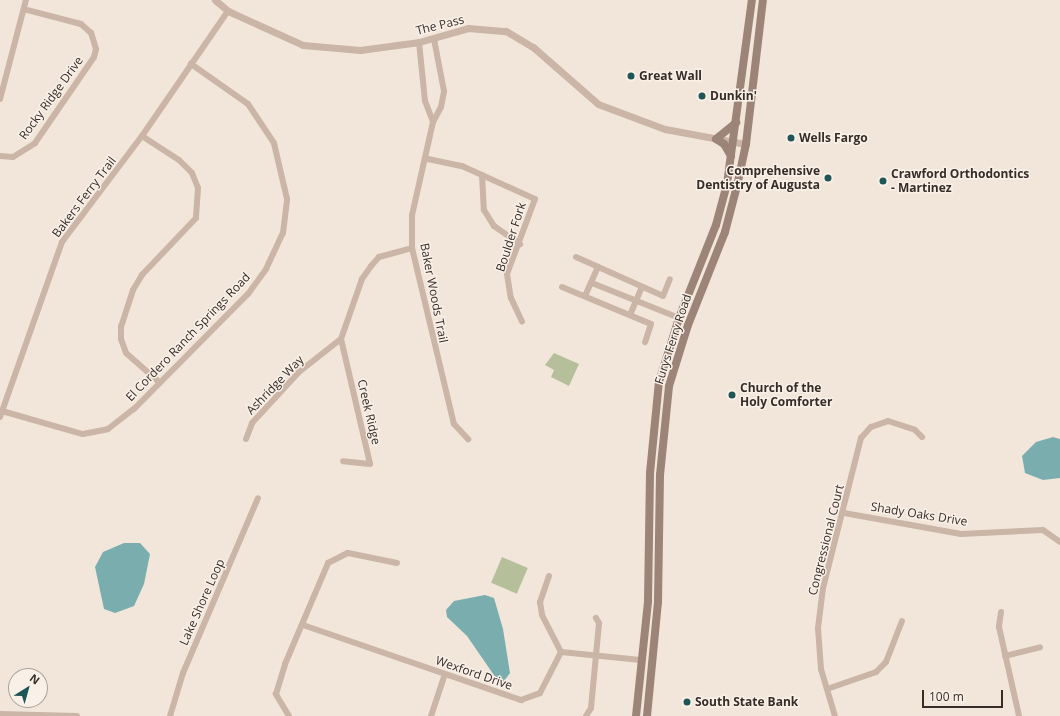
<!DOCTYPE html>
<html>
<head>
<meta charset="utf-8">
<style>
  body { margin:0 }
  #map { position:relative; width:1060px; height:716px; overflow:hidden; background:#f2e6db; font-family:"Open Sans",sans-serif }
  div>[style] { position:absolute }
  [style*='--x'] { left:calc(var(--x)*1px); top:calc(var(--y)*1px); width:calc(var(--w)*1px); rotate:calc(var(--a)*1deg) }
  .green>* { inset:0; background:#b5c09b; transform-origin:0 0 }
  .water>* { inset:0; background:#7aaeae }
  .minor>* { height:6px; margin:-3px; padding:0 3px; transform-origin:3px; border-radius:3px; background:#cab5a7 }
  .tertiary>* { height:7px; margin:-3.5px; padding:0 3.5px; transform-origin:3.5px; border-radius:3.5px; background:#cab5a7 }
  .secondary>* { height:8px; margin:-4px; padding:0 4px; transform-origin:4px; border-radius:4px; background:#9d8479 }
  .dots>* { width:11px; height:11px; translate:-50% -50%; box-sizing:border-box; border:2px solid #f9f0e7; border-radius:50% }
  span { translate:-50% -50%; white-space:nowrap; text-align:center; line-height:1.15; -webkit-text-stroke:3px #f9f0e7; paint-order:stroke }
  .street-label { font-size:12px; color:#362c28 }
  .poi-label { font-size:12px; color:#362c28; font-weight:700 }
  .left { translate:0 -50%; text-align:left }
  .right { translate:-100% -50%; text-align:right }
  .north { position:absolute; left:8px; top:668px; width:40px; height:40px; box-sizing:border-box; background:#f9f0e7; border:1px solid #aba29b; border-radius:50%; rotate:37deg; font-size:11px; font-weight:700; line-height:16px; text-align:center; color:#362c28 }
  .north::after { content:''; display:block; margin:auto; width:14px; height:18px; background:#1e5657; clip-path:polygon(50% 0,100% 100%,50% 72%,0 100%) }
  .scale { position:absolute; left:922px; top:690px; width:81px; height:18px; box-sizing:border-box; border:2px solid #362c28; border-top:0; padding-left:5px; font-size:12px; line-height:14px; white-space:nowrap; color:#362c28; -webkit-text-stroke:3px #f9f0e7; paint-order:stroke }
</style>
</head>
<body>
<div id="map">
  <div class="green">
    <div style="clip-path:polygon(554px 353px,579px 364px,569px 386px,551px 377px,554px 370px,545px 365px)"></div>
    <div style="left:502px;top:557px;width:28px;height:28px;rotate:23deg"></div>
  </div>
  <div class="water">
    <div style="clip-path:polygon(1053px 437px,1060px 439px,1060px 478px,1043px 480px,1025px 473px,1022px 456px,1036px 442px)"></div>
    <div style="clip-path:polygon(124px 543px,140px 543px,150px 554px,144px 584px,134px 606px,115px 613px,104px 609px,95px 567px,103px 552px)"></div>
    <div style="clip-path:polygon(485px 595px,494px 598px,503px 629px,510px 673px,504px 681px,498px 681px,467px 636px,447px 617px,446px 610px,454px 601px)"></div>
  </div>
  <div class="minor">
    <div style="--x:419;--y:42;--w:59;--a:84.2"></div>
    <div style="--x:425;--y:101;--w:22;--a:69"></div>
    <div style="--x:433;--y:122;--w:95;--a:102.7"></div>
    <div style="--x:412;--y:215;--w:33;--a:90"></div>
    <div style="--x:412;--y:248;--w:181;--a:76.6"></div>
    <div style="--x:454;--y:424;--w:21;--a:47"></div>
    <div style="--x:0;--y:99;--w:102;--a:-75.3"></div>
    <div style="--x:433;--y:122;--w:17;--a:-62"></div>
    <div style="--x:441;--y:107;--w:16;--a:-79"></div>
    <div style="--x:444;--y:91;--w:53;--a:-100.9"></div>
    <div style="--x:142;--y:136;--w:44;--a:33"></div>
    <div style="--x:179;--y:160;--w:18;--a:45"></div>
    <div style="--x:192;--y:173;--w:16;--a:68"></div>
    <div style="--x:198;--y:188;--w:30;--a:94"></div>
    <div style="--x:196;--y:218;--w:79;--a:133.5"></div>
    <div style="--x:142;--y:275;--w:17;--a:121"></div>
    <div style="--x:133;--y:290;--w:38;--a:108"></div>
    <div style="--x:121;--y:326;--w:13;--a:90"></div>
    <div style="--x:121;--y:339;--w:15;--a:70"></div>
    <div style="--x:126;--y:353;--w:44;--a:41.3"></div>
    <div style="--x:0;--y:156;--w:13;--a:4"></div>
    <div style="--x:13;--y:157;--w:26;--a:-32"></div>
    <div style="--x:35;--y:143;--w:104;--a:-55.5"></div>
    <div style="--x:94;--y:57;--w:8;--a:-76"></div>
    <div style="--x:96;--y:49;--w:17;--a:-107"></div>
    <div style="--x:91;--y:33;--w:13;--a:-138"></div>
    <div style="--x:81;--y:24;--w:59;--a:-165.3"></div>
    <div style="--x:428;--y:159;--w:35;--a:12"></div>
    <div style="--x:462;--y:166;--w:80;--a:24.3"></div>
    <div style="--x:535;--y:199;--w:80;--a:110.5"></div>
    <div style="--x:507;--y:274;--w:24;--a:81"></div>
    <div style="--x:511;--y:298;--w:26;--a:65"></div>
    <div style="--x:482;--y:175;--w:35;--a:87"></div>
    <div style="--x:484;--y:210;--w:19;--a:58"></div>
    <div style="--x:494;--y:226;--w:32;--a:35"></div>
    <div style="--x:576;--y:257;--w:95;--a:24.1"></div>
    <div style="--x:663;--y:296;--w:18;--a:-68"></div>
    <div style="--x:592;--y:283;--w:94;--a:21.9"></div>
    <div style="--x:562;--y:287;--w:96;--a:22.6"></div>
    <div style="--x:651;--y:324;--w:19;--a:108"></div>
    <div style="--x:585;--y:296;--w:32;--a:-66"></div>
    <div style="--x:630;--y:315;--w:30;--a:-67"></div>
    <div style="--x:341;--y:339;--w:128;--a:76.9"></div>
    <div style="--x:370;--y:464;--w:27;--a:-174"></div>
    <div style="--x:2;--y:411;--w:84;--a:15.9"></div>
    <div style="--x:83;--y:434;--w:25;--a:-11"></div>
    <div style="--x:108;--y:429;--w:33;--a:-38"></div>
    <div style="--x:134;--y:409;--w:162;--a:-45.3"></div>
    <div style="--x:248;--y:294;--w:31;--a:-54"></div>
    <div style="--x:266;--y:269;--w:40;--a:-65"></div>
    <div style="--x:283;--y:233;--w:34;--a:-83"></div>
    <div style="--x:287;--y:199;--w:57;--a:-103.1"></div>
    <div style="--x:274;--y:143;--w:47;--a:-123.7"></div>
    <div style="--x:248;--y:104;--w:70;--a:-144.9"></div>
    <div style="--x:0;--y:417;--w:186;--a:-70.5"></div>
    <div style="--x:62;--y:242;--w:133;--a:-53"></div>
    <div style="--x:142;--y:136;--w:152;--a:-55.5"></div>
    <div style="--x:246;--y:439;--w:17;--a:-69"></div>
    <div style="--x:252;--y:423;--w:69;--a:-47.3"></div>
    <div style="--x:299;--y:372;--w:53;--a:-38.2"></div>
    <div style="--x:341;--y:339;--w:64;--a:-70.7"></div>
    <div style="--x:362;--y:279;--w:16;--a:-55"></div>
    <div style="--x:371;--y:266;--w:12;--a:-48"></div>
    <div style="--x:379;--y:257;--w:34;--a:-15"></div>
    <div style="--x:844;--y:513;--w:119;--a:10.2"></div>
    <div style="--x:961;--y:534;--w:82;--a:-2.8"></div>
    <div style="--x:1043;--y:530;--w:21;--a:35"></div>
    <div style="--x:549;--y:576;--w:28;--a:109"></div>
    <div style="--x:540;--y:602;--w:13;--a:81"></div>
    <div style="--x:542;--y:615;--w:42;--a:62.8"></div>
    <div style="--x:1001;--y:612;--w:15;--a:98"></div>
    <div style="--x:999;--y:627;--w:91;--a:77.3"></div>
    <div style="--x:303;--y:625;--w:231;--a:19"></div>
    <div style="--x:521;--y:700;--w:20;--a:-20"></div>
    <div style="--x:540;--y:693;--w:46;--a:-62.9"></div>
    <div style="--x:561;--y:652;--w:80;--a:5.7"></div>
    <div style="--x:1005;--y:656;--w:36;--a:-14"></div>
    <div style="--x:827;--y:689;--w:52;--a:-19.1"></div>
    <div style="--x:876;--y:672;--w:14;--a:-45"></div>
    <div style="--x:886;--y:662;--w:44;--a:-68.7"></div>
    <div style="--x:0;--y:714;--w:77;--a:1.5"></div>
    <div style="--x:170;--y:716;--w:45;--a:-73.2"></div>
    <div style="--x:183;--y:673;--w:190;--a:-66.8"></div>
    <div style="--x:289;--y:716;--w:26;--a:-121"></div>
    <div style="--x:276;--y:694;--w:31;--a:-73"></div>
    <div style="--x:285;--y:664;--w:110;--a:-66.9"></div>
    <div style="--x:328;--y:563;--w:22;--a:-27"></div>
    <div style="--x:348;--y:553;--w:50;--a:11.5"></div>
    <div style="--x:431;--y:716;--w:44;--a:-71.6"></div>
    <div style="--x:586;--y:716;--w:9;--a:-58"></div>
    <div style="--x:591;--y:708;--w:85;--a:-84.6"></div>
    <div style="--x:599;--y:623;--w:6;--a:-121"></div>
    <div style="--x:835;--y:716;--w:49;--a:-106.6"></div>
    <div style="--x:821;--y:669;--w:41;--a:-94.2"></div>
    <div style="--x:818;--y:628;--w:40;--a:-82.9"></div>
    <div style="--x:823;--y:588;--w:155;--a:-75.8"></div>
    <div style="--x:861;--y:438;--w:15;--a:-48"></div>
    <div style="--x:871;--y:427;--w:18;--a:-19"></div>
    <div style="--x:888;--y:421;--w:28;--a:18"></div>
    <div style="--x:915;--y:430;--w:10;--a:45"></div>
  </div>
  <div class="tertiary">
    <div style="--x:215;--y:0;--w:17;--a:40"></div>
    <div style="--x:228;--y:11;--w:82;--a:24.4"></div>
    <div style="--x:303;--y:45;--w:57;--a:5"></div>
    <div style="--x:360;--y:50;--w:60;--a:-7.7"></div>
    <div style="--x:419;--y:42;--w:51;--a:-15.9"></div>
    <div style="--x:468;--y:28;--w:38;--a:5"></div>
    <div style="--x:506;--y:31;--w:31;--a:31"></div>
    <div style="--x:533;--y:47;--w:86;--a:41.2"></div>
    <div style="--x:598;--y:104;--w:72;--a:20.5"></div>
    <div style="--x:665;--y:129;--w:82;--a:10.5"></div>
  </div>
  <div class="secondary">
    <div style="--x:731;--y:156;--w:14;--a:-120"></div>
    <div style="--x:724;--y:144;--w:9;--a:-148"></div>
    <div style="--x:716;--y:139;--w:26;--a:-39"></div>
    <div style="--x:636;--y:716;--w:116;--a:-84"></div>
    <div style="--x:648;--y:601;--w:128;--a:-89.1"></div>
    <div style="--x:650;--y:473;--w:91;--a:-84.4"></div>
    <div style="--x:659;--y:382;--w:67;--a:-72.6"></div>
    <div style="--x:679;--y:318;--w:100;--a:-68.3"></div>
    <div style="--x:716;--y:225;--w:42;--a:-75"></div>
    <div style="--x:727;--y:184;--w:186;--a:-82.3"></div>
    <div style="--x:647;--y:716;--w:115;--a:-84.5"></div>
    <div style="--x:658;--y:602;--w:127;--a:-89.1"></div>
    <div style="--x:660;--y:475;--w:89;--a:-84.2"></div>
    <div style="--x:669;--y:386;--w:64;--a:-72.7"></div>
    <div style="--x:688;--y:325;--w:100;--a:-68.3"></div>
    <div style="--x:725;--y:232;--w:48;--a:-75.4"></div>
    <div style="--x:737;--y:186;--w:43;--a:-77.9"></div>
    <div style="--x:746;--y:144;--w:145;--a:-83.3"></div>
  </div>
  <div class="dots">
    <div style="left:631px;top:76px;background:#1e5657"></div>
    <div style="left:702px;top:96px;background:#1e5657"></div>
    <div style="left:791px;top:138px;background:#1e5657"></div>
    <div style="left:828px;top:178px;background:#1e5657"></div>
    <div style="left:883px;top:181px;background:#1e5657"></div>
    <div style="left:732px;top:395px;background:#1e5657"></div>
    <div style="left:687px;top:702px;background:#1e5657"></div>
  </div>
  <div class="street-label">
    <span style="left:440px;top:25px;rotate:-14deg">The Pass</span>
    <span style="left:51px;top:98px;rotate:-54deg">Rocky Ridge Drive</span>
    <span style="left:84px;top:197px;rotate:-53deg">Bakers Ferry Trail</span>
    <span style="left:511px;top:237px;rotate:-72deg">Boulder Fork</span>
    <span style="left:434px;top:293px;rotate:79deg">Baker Woods Trail</span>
    <span style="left:188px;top:337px;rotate:-46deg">El Cordero Ranch Springs Road</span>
    <span style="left:673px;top:339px;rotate:-72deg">Furys Ferry Road</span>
    <span style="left:275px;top:385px;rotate:-46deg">Ashridge Way</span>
    <span style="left:369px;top:412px;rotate:77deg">Creek Ridge</span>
    <span style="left:919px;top:514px;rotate:9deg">Shady Oaks Drive</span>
    <span style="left:826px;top:540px;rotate:-76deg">Congressional Court</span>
    <span style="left:202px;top:602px;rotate:-66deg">Lake Shore Loop</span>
    <span style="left:474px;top:673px;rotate:19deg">Wexford Drive</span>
  </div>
  <div class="poi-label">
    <span class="left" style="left:639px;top:76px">Great Wall</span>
    <span class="left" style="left:710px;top:96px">Dunkin'</span>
    <span class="left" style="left:799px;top:138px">Wells Fargo</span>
    <span class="right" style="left:820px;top:178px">Comprehensive<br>Dentistry of Augusta</span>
    <span class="left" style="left:891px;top:181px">Crawford Orthodontics<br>- Martinez</span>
    <span class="left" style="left:740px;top:395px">Church of the<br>Holy Comforter</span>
    <span class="left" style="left:695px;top:702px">South State Bank</span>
  </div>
  <div class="north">N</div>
  <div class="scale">100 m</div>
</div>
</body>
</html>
